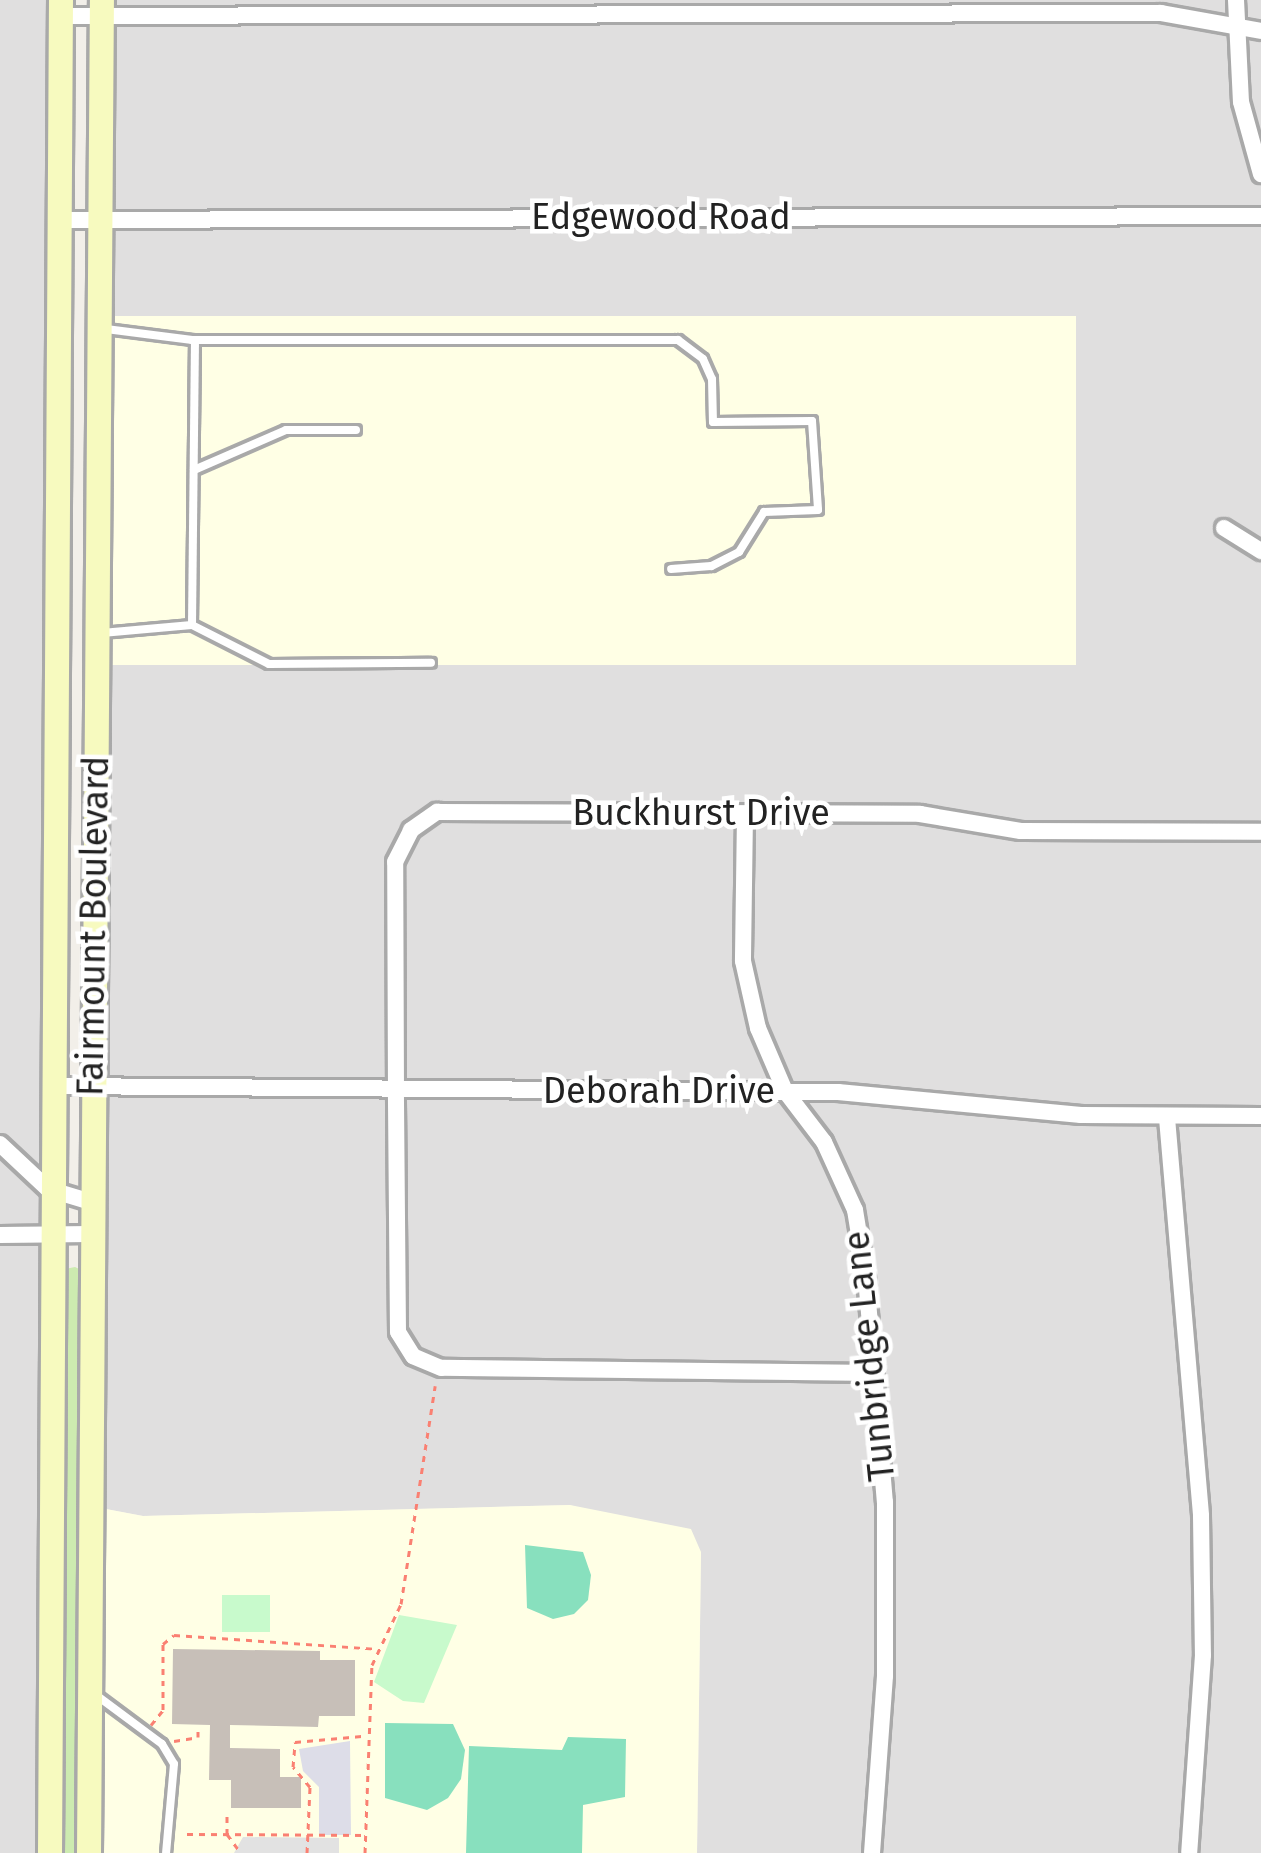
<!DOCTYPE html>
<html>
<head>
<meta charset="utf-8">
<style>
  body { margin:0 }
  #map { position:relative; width:1261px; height:1853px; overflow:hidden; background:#f2efe9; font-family:"Fira Sans",sans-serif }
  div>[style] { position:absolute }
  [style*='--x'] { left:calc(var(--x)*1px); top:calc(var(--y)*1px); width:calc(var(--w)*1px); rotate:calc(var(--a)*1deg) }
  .residential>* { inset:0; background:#e0dfdf }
  .education>* { inset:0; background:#ffffe5; transform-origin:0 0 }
  .grass>* { inset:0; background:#cdebb0 }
  .park>* { inset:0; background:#c8facc; transform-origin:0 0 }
  .pitch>* { inset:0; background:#88e0be }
  .parking>* { inset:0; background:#e2e2e2 }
  .plaza>* { inset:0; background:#dddde8 }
  .building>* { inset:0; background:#c7bfb8 }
  .path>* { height:3px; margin-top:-1.5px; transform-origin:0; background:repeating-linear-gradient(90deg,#fa8072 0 6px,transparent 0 12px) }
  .roads { filter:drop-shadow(3px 0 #a9a9a9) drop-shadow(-3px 0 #a9a9a9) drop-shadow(0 3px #a9a9a9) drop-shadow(0 -3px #a9a9a9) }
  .lane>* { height:8px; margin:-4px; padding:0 4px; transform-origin:4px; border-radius:4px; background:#fff }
  .street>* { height:16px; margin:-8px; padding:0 8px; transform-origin:8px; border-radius:8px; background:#fff }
  .secondary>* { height:24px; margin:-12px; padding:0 12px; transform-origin:12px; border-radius:12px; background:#f7fabf }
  span { translate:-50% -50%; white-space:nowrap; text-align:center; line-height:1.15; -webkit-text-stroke:9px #fff; paint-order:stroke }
  .street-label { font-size:36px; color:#222 }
</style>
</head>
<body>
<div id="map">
  <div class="residential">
    <div style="clip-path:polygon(0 0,61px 0,50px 1853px,0 1853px)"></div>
    <div style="clip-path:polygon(111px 0,1261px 0,1261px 1853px,697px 1853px,701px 1552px,570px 1505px,143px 1516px,106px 1509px)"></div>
  </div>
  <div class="education">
    <div style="left:100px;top:316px;width:976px;height:349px"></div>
    <div style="clip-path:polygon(570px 1505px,691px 1529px,701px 1552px,697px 1853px,99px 1853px,106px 1509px,143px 1516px)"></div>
  </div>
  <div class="grass">
    <div style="clip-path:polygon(75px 1267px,81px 1270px,82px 1853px,58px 1853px,65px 1269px)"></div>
  </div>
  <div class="park">
    <div style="left:222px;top:1595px;width:48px;height:37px"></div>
    <div style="clip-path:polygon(399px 1615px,457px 1625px,424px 1703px,403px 1701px,374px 1682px)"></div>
  </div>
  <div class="pitch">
    <div style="clip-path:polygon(525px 1545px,583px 1552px,591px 1575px,588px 1600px,574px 1614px,553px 1619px,527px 1608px)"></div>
    <div style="clip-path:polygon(385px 1723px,453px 1724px,465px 1750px,461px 1779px,448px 1798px,427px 1810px,385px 1798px)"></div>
    <div style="clip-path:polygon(568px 1737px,626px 1739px,625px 1797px,583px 1805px,582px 1853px,466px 1853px,469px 1746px,562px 1750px)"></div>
  </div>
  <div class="parking">
    <div style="clip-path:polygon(243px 1837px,339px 1838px,339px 1853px,234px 1853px)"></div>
  </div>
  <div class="plaza">
    <div style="clip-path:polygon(350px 1741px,351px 1835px,319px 1835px,319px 1787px,303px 1771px,299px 1749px)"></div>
  </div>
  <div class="building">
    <div style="clip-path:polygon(173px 1649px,320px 1651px,320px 1660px,355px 1660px,355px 1716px,319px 1716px,318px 1727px,230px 1725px,230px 1748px,280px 1749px,280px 1777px,301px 1777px,301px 1808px,231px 1808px,231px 1780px,209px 1780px,210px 1725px,172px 1724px)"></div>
  </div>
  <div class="path">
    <div style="--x:151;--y:1725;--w:19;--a:-51"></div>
    <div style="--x:163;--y:1710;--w:66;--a:-90"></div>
    <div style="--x:163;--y:1644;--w:14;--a:-39"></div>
    <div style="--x:174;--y:1635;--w:204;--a:3.9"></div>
    <div style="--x:174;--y:1741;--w:24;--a:-9"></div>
    <div style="--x:198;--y:1737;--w:8;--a:-90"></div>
    <div style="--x:227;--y:1816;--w:18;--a:90"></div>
    <div style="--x:227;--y:1834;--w:24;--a:54"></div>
    <div style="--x:187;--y:1834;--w:178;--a:0.3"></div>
    <div style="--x:307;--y:1853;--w:66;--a:-87.4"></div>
    <div style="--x:310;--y:1787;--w:26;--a:-130"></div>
    <div style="--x:293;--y:1767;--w:25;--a:-85"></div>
    <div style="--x:295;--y:1742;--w:67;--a:-5.1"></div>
    <div style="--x:365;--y:1853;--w:188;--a:-87.9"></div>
    <div style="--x:372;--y:1665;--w:68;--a:-64.6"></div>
    <div style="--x:401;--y:1604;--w:221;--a:-81.1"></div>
  </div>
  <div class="roads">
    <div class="lane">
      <div style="--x:106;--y:329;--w:87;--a:7.3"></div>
      <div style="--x:192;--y:340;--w:486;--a:0"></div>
      <div style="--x:678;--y:340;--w:31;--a:37"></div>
      <div style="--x:703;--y:359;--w:22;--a:66"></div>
      <div style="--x:712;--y:379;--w:43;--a:88.7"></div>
      <div style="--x:713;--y:422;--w:99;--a:-0.6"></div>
      <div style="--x:812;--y:421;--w:89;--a:86.1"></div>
      <div style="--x:818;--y:510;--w:54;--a:177.9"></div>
      <div style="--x:764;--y:512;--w:47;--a:122"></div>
      <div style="--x:739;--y:552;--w:31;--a:153"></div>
      <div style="--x:711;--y:566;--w:40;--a:175.7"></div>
      <div style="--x:194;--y:470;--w:100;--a:-23.5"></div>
      <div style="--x:286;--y:430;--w:70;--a:0"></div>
      <div style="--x:192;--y:625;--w:86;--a:26.9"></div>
      <div style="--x:269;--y:664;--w:162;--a:-0.4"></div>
      <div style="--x:102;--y:633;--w:90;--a:-5.1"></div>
      <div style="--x:192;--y:625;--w:285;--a:-89.4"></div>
      <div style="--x:96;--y:1695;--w:82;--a:36.6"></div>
      <div style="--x:162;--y:1744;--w:23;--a:59"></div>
      <div style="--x:174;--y:1764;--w:89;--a:95.1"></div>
    </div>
    <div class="street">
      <div style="--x:1236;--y:0;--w:102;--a:87.2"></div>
      <div style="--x:1241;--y:102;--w:75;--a:74.5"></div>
      <div style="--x:61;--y:16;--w:1100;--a:-0.16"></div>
      <div style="--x:1161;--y:13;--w:102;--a:10.2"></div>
      <div style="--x:62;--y:220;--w:1199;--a:-0.19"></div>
      <div style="--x:1224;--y:528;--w:44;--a:31.9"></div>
      <div style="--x:745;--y:814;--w:147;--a:90.8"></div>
      <div style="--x:743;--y:961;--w:69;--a:77.4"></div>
      <div style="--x:758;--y:1028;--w:69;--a:66.8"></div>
      <div style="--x:785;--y:1091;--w:64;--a:52.6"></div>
      <div style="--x:824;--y:1142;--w:75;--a:65.5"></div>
      <div style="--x:855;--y:1210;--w:68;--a:80.7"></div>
      <div style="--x:866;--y:1277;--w:226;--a:85.2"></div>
      <div style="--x:885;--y:1502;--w:174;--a:90"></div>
      <div style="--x:885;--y:1676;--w:177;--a:94.2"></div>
      <div style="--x:56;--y:1086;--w:782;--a:0.44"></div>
      <div style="--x:838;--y:1092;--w:244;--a:5.4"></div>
      <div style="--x:1081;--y:1115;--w:180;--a:0.3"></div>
      <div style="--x:1167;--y:1118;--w:399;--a:85.1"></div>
      <div style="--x:1201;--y:1516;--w:139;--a:89.2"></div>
      <div style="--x:1203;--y:1655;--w:198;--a:94"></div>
      <div style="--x:0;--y:1144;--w:66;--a:43.2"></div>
      <div style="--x:48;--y:1189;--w:45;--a:16.8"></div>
      <div style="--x:0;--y:1235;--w:91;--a:-0.6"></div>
      <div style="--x:875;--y:1373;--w:434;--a:-179.3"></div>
      <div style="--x:441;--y:1368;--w:30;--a:-157"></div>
      <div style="--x:413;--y:1356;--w:28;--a:-122"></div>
      <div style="--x:398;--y:1332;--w:239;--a:-90.5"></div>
      <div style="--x:396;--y:1093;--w:231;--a:-90.2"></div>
      <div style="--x:395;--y:862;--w:36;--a:-63"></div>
      <div style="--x:411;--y:830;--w:32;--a:-35"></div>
      <div style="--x:437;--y:812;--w:483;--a:0.2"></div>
      <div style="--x:920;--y:814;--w:102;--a:9.6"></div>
      <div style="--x:1021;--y:831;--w:240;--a:0.2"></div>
    </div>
    <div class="secondary">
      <div style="--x:50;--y:1853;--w:1853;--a:-89.66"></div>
      <div style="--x:89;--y:1853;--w:1853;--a:-89.6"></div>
    </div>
  </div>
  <div class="street-label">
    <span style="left:661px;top:218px">Edgewood Road</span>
    <span style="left:701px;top:814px">Buckhurst Drive</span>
    <span style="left:94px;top:926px;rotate:-89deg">Fairmount Boulevard</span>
    <span style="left:659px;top:1092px">Deborah Drive</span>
    <span style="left:870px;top:1356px;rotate:-96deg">Tunbridge Lane</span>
  </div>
</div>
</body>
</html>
